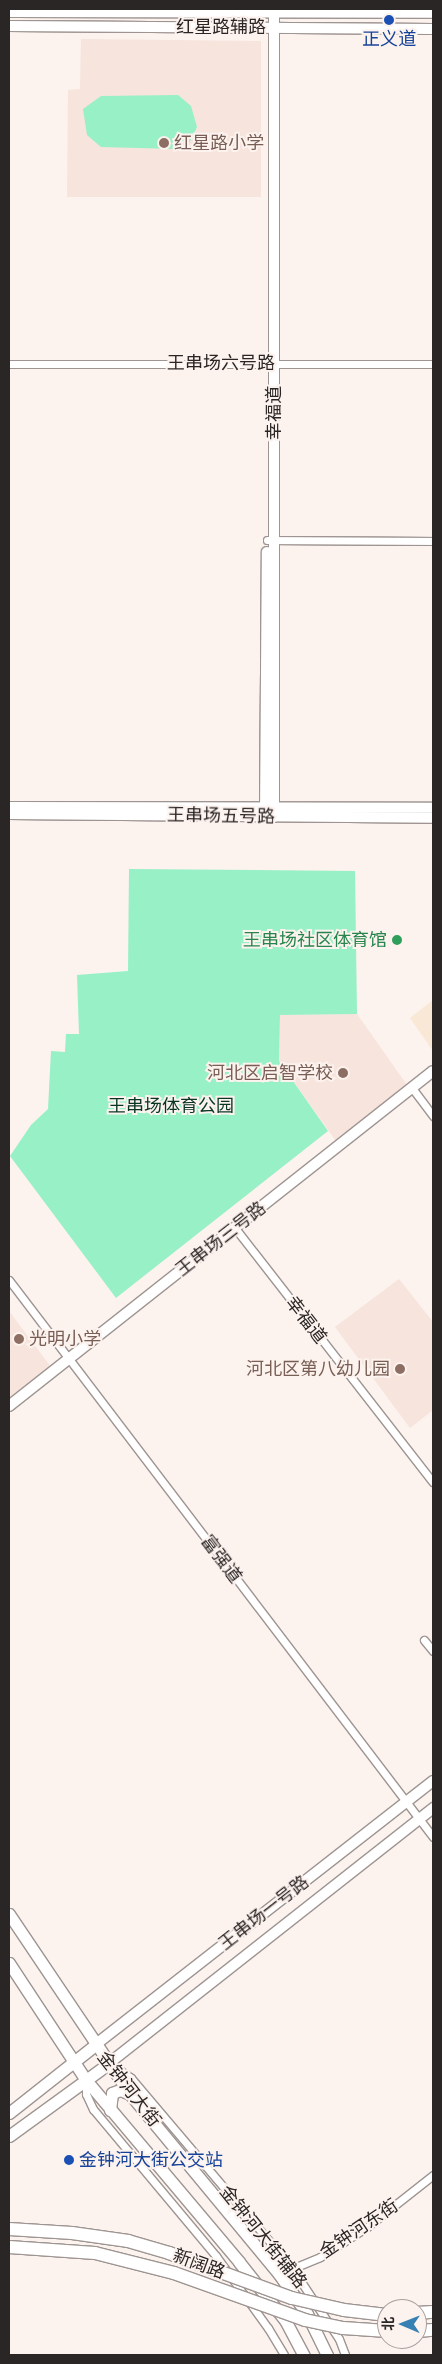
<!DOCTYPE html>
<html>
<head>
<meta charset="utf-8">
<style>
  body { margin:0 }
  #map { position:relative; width:442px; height:2364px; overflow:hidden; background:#fcf2ee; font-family:Mulish,"Noto Sans SC",sans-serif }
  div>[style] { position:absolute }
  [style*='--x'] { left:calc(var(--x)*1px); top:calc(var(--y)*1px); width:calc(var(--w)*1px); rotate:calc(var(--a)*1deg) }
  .built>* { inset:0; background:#f6e4dd }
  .medical>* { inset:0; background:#f9e8d6 }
  .green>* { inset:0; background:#97f0c6 }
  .roads { filter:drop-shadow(1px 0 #9e9592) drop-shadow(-1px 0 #9e9592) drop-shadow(0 1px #9e9592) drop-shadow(0 -1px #9e9592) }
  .street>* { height:7px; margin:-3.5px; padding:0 3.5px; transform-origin:3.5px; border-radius:3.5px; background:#fff }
  .secondary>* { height:10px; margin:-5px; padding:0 5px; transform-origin:5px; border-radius:5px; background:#fff }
  .primary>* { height:11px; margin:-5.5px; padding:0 5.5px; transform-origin:5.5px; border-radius:5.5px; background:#fff }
  .highway>* { height:12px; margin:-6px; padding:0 6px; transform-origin:6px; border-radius:6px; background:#fff }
  .bridges { filter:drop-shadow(1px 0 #9e9592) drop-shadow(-1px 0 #9e9592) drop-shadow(0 1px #9e9592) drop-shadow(0 -1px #9e9592) }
  .highway-bridge>* { height:12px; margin:-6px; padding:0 6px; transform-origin:6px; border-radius:6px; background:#fff }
  .dots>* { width:14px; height:14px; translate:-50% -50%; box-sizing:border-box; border:2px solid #fcf2ee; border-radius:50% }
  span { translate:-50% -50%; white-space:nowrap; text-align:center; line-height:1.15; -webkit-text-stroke:4px #fcf2ee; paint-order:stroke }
  .street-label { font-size:18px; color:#2a2625 }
  .transit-label { font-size:18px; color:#164399 }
  .left { translate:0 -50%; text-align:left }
  .education-label { font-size:18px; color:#785e54 }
  .right { translate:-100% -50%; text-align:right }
  .leisure-label { font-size:18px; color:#27864d }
  .park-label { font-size:18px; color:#083524 }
  .frame { position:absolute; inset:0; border:10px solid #2a2625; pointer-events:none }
  .north { position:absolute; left:377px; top:2299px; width:50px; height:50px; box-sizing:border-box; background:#fcf2ee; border:1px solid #a8a09e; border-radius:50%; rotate:271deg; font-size:14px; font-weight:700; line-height:20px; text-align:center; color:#2a2625 }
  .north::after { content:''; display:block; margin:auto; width:18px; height:22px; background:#3780b4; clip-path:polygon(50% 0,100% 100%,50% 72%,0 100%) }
</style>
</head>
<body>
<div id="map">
  <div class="built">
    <div style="clip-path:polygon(81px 39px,261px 41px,261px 197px,67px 197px,68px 90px,80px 89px)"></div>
    <div style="clip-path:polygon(357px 1014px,407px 1085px,336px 1141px,279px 1061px,280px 1015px)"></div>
    <div style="clip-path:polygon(399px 1279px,433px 1322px,433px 1410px,410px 1428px,335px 1327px)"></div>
    <div style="clip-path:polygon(9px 1311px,51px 1367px,9px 1398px)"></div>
  </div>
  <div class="medical">
    <div style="clip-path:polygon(433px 1000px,433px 1051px,410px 1018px)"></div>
  </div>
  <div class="green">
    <div style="clip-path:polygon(178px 95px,191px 106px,197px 127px,189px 143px,176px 149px,101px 147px,87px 135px,83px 109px,101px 96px)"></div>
    <div style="clip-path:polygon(129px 869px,355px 871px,357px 1014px,280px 1015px,279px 1061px,328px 1131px,116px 1298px,10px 1156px,31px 1125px,48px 1109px,51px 1051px,65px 1052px,66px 1034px,79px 1034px,77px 975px,128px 971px)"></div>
  </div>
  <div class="roads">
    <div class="street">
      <div style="--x:9;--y:364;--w:424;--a:0"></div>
      <div style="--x:267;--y:540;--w:166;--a:0.3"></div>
      <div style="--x:412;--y:1088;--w:35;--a:53"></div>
      <div style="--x:235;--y:1228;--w:322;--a:52.1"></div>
      <div style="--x:9;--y:1280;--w:700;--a:52.72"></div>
      <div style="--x:424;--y:1640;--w:14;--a:51"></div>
      <div style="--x:112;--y:2065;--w:23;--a:34"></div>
      <div style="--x:131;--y:2078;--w:249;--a:49.7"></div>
      <div style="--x:292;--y:2268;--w:85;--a:56.5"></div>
      <div style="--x:339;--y:2339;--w:17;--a:69"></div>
      <div style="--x:86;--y:2080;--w:14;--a:90"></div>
      <div style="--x:86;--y:2094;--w:17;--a:65"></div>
      <div style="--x:93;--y:2109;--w:192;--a:50.1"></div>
      <div style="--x:216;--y:2256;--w:89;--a:54.2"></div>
      <div style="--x:268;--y:2328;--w:31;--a:59"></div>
      <div style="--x:279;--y:2274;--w:44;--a:-22.5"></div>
      <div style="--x:320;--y:2257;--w:56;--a:-32.6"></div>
      <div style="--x:367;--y:2227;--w:84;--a:-38.2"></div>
    </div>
    <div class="secondary">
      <div style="--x:274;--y:9;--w:808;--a:90"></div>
      <div style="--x:9;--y:26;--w:424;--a:0.4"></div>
      <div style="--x:9;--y:807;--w:424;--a:0.1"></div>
      <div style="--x:9;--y:814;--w:424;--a:0.5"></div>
      <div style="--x:265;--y:816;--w:264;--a:-89.6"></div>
      <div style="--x:9;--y:1406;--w:540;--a:-38.31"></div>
      <div style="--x:95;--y:2045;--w:429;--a:-38"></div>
      <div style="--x:108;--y:2064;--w:414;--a:-38.2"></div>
    </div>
    <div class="primary">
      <div style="--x:9;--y:1914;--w:217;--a:56.1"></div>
      <div style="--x:130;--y:2094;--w:234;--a:50.4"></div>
      <div style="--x:279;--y:2274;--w:49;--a:55"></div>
      <div style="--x:307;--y:2314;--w:46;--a:64"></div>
      <div style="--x:9;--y:1963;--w:140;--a:56.7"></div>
      <div style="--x:86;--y:2080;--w:238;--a:49.9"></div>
      <div style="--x:239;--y:2262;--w:74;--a:51.6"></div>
      <div style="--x:285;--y:2320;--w:40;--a:62"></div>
      <div style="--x:110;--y:2110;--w:17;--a:-83"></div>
      <div style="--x:112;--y:2093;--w:9;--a:-21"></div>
      <div style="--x:120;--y:2090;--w:11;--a:22"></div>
      <div style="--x:9;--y:2113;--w:110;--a:-38.3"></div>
      <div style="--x:9;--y:2136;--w:122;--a:-36"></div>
    </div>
    <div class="highway">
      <div style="--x:9;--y:11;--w:424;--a:0.1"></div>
      <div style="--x:417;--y:2313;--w:16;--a:-4"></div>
      <div style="--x:417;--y:2331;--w:16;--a:-4"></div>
    </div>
  </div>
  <div class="bridges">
    <div class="highway-bridge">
      <div style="--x:9;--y:2229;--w:63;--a:3.6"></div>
      <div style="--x:72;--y:2233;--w:57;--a:8.1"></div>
      <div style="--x:128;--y:2241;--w:43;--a:16.3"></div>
      <div style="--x:169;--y:2253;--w:131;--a:20.1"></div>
      <div style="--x:292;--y:2298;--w:53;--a:13"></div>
      <div style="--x:344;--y:2310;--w:43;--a:6.6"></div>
      <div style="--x:9;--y:2247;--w:86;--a:4"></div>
      <div style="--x:95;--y:2253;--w:81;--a:14.2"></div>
      <div style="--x:174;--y:2273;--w:139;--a:19.7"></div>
      <div style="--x:305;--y:2320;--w:39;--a:12"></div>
      <div style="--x:343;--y:2328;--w:44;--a:3.9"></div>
    </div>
  </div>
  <div class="dots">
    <div style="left:389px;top:20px;background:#1a4fb4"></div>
    <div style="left:164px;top:143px;background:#8d6e63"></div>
    <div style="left:397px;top:940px;background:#2e9e5b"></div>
    <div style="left:343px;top:1073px;background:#8d6e63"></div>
    <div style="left:19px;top:1339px;background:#8d6e63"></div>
    <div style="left:400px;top:1369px;background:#8d6e63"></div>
    <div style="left:69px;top:2160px;background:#1a4fb4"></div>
  </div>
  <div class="street-label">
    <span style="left:221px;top:27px">红星路辅路</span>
    <span style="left:221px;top:363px">王串场六号路</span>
    <span style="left:274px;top:413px;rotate:-90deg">幸福道</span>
    <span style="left:221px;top:816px;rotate:1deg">王串场五号路</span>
    <span style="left:221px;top:1239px;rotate:-38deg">王串场三号路</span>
    <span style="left:306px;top:1320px;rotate:52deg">幸福道</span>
    <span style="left:221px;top:1559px;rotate:53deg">富强道</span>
    <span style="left:264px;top:1913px;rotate:-38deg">王串场一号路</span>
    <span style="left:129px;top:2089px;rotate:52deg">金钟河大街</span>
    <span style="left:359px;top:2229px;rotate:-34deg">金钟河东街</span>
    <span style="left:263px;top:2237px;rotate:51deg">金钟河大街辅路</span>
    <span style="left:199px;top:2264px;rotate:20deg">新阔路</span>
  </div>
  <div class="transit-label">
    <span style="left:389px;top:39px">正义道</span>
    <span class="left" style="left:79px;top:2160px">金钟河大街公交站</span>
  </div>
  <div class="education-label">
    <span class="left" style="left:174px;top:143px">红星路小学</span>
    <span class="right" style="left:333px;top:1073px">河北区启智学校</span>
    <span class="left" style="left:29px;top:1339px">光明小学</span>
    <span class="right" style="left:390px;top:1369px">河北区第八幼儿园</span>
  </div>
  <div class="leisure-label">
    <span class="right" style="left:387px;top:940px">王串场社区体育馆</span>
  </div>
  <div class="park-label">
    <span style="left:171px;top:1106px">王串场体育公园</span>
  </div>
  <div class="frame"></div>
  <div class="north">北</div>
</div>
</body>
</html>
